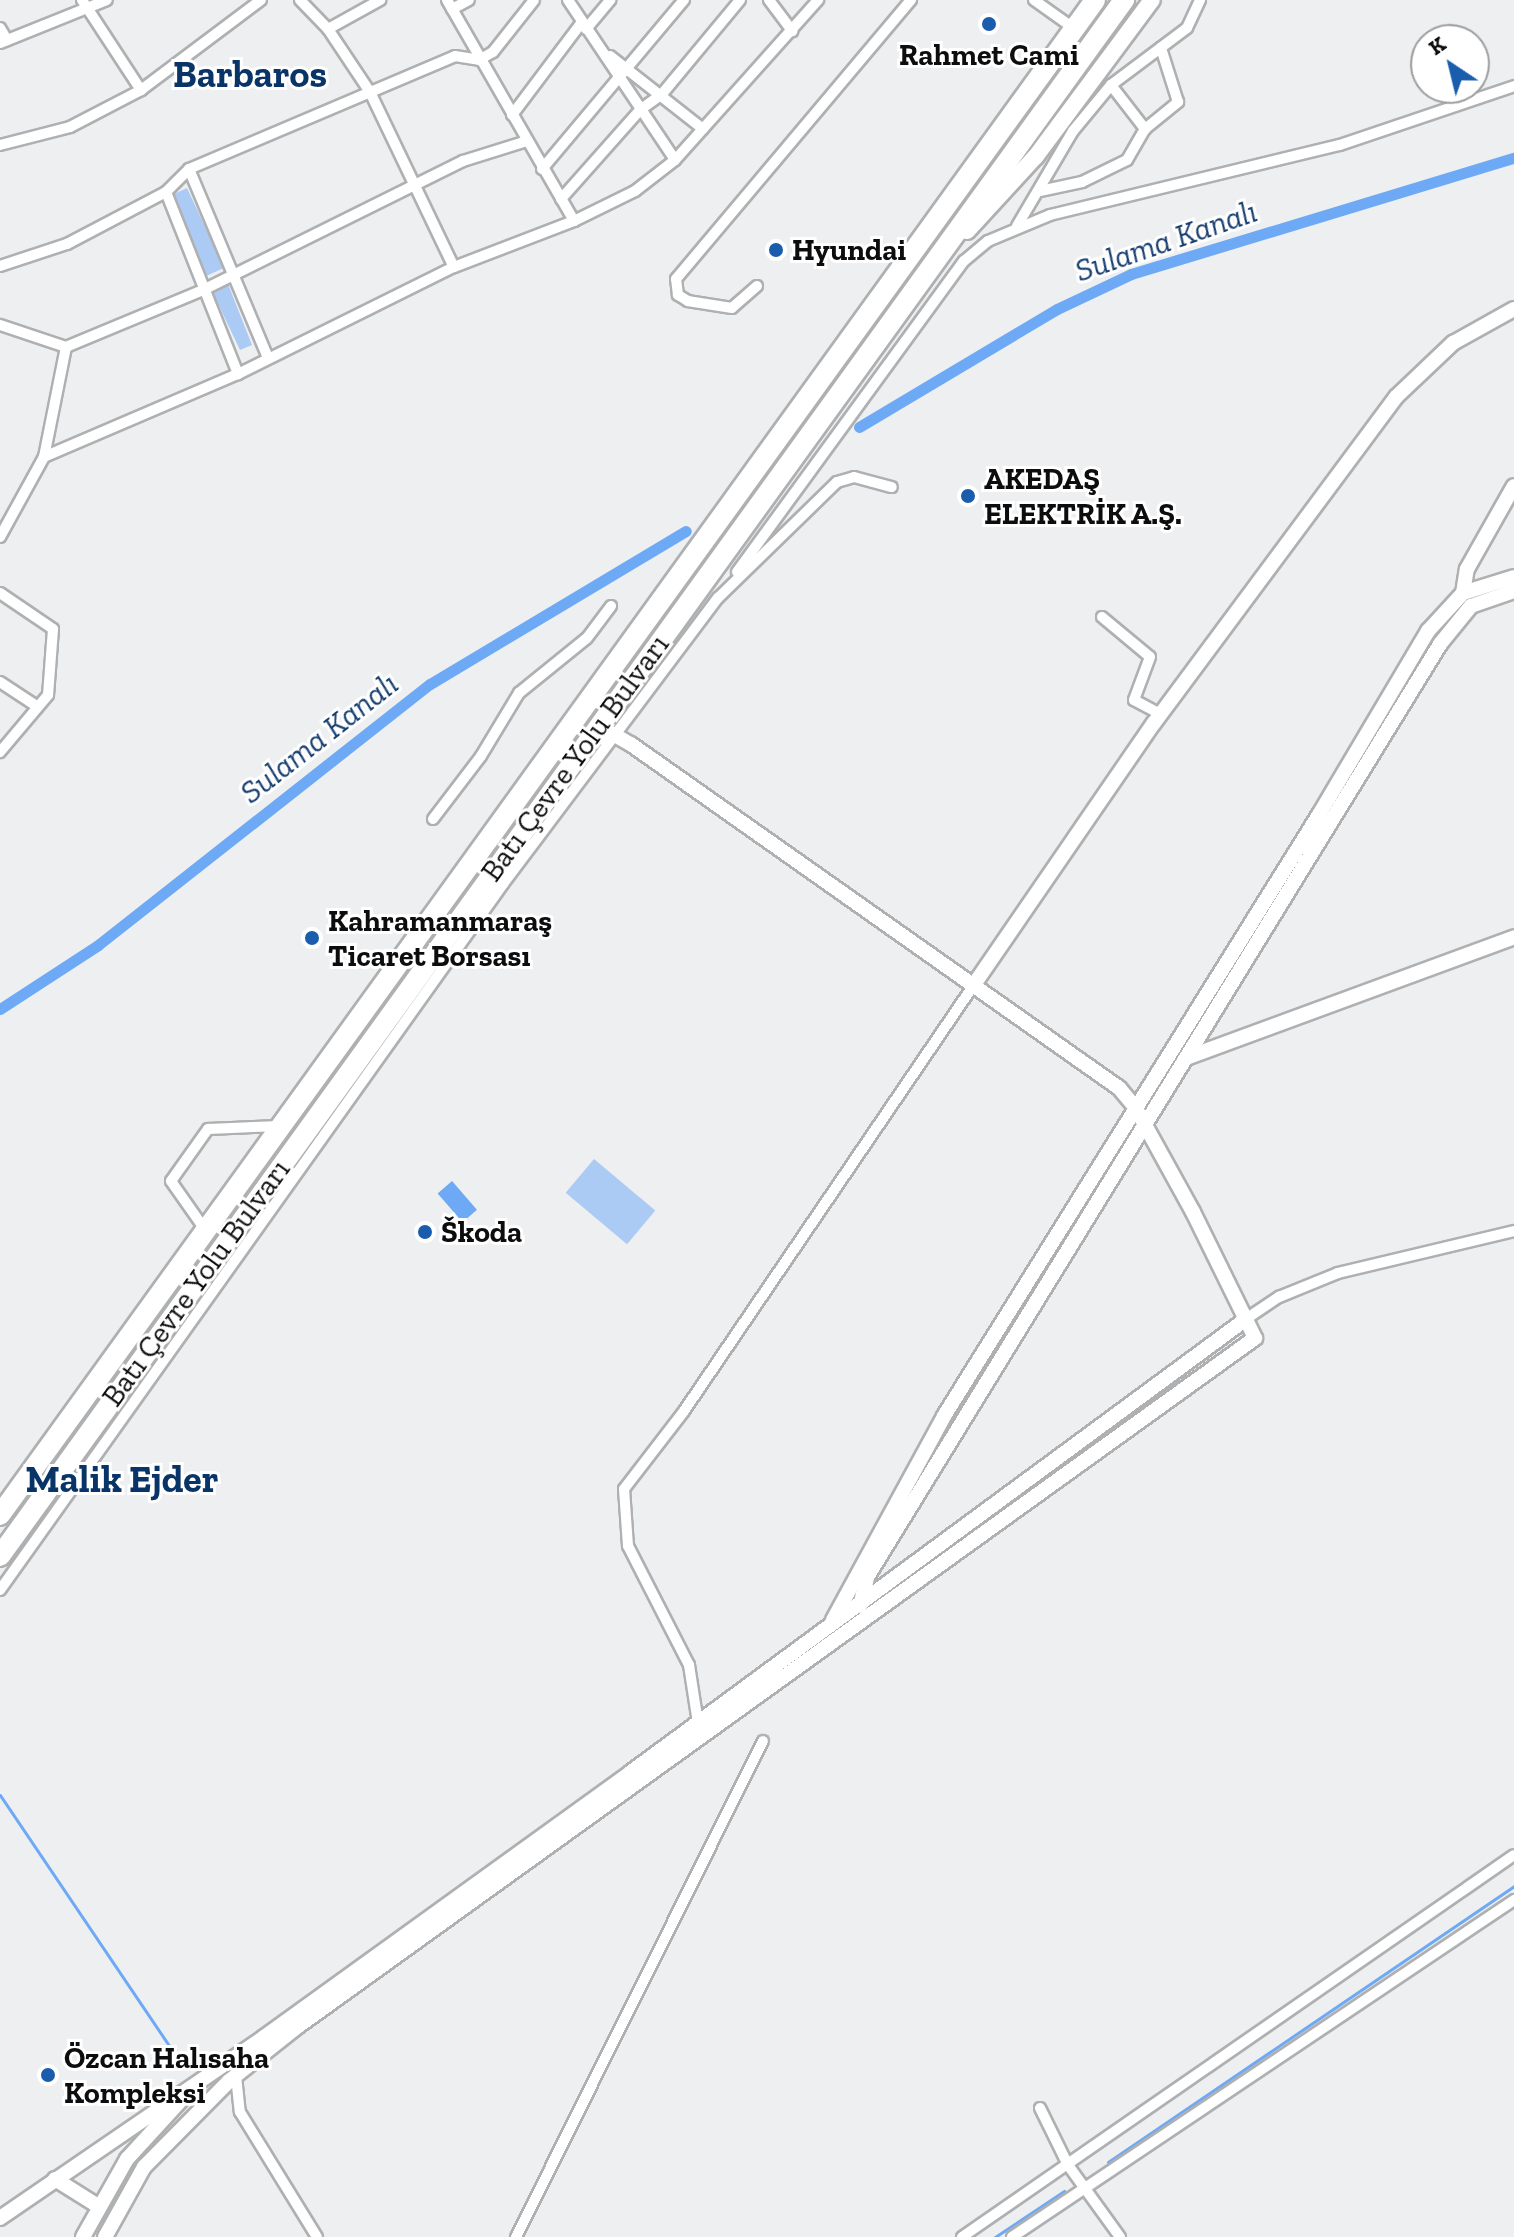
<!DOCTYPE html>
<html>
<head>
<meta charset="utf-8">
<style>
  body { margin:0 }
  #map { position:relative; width:1514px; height:2237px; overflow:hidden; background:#edeff1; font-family:"Zilla Slab",serif }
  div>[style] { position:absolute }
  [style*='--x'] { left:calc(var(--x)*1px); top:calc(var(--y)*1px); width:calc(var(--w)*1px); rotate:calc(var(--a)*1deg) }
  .green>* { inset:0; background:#abcbf5; transform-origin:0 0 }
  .water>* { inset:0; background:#6ea9f6; transform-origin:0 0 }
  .stream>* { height:3px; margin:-1.5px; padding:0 1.5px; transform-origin:1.5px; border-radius:1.5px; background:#6ea9f6 }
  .canal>* { height:11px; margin:-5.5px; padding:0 5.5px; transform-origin:5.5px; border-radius:5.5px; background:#6ea9f6 }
  .roads { filter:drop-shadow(2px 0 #aeb0b2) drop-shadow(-2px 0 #aeb0b2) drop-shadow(0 2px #aeb0b2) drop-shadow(0 -2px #aeb0b2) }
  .street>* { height:10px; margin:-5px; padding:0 5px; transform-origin:5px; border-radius:5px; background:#fff }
  .secondary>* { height:14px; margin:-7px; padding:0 7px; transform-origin:7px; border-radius:7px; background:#fff }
  .primary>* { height:16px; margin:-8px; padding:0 8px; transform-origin:8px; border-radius:8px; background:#fff }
  .highway>* { height:20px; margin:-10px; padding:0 10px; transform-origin:10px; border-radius:10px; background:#fff }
  .dots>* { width:22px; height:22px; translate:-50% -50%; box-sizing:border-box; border:4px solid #fff; border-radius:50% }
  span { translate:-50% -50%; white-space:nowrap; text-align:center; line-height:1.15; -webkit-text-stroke:6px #fff; paint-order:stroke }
  .poi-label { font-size:30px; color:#0d0d0e; font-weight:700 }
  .left { translate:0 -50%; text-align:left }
  .street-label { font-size:30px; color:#0d0d0e }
  .water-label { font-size:32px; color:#183f70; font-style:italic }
  .district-label { font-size:38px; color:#093467; font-weight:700 }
  .north { position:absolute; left:1410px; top:24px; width:80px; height:80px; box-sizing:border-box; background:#fff; border:2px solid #9e9e9f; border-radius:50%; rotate:325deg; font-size:22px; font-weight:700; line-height:32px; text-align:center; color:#0d0d0e }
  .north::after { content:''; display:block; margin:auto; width:28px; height:36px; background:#1a5dad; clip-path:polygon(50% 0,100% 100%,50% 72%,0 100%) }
</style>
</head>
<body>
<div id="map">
  <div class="green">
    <div style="left:187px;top:188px;width:88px;height:19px;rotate:65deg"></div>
    <div style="clip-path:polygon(228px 284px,252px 345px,240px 350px,212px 291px)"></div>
    <div style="left:594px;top:1159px;width:80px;height:44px;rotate:40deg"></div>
  </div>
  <div class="water">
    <div style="left:452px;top:1181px;width:38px;height:19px;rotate:49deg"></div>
  </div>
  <div class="stream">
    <div style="--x:0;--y:1795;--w:318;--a:56"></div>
    <div style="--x:1108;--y:2162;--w:491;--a:-34.2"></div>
    <div style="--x:995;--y:2237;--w:83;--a:-33.7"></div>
  </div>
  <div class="canal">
    <div style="--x:859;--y:427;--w:230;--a:-30.8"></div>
    <div style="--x:1057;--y:309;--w:82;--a:-25.3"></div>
    <div style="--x:1131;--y:274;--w:400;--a:-16.9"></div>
    <div style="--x:0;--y:1009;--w:117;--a:-33.1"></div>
    <div style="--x:98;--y:945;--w:422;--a:-38.2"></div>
    <div style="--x:430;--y:684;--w:298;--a:-30.9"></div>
  </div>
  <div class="roads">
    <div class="street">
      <div style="--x:82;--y:0;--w:108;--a:56.8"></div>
      <div style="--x:300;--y:0;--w:40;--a:46"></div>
      <div style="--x:328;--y:29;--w:60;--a:-29.1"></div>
      <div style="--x:447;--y:0;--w:255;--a:60.1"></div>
      <div style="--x:568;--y:0;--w:192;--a:56.2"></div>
      <div style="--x:769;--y:0;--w:39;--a:53"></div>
      <div style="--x:1034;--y:0;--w:47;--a:35.4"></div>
      <div style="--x:452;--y:9;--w:19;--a:-28"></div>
      <div style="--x:0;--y:28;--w:14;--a:60"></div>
      <div style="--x:328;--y:29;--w:76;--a:56.3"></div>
      <div style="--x:370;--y:92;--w:194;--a:64.4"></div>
      <div style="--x:586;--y:29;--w:38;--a:-50"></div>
      <div style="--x:0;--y:43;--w:115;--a:-21.9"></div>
      <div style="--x:610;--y:56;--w:118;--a:38.1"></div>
      <div style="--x:1111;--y:85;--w:56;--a:52.3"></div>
      <div style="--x:512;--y:115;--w:116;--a:-53"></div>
      <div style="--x:0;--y:145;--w:72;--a:-14.4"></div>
      <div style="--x:70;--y:127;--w:80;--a:-27.5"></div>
      <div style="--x:141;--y:90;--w:150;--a:-36.9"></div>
      <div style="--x:189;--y:169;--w:205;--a:67.3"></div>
      <div style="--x:542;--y:169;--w:221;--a:-50"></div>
      <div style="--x:1040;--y:191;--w:43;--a:-12.1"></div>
      <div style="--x:1082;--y:182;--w:50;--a:-26.1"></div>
      <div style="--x:1127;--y:160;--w:36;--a:-60"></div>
      <div style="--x:1145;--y:129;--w:43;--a:-39.3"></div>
      <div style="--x:1178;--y:102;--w:57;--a:-107.5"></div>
      <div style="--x:166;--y:192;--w:196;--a:68.4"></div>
      <div style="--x:561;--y:199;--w:119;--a:-48.4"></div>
      <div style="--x:640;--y:110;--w:27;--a:-36"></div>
      <div style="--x:662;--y:94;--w:122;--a:-50.3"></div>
      <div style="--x:1017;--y:226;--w:110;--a:-59.5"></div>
      <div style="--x:1073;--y:131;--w:60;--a:-50.4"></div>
      <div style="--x:1111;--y:85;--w:95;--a:-36.9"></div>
      <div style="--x:1187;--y:28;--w:31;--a:-65"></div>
      <div style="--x:0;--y:266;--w:71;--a:-18.2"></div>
      <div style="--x:67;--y:244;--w:112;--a:-27.7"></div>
      <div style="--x:166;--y:192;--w:33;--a:-45"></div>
      <div style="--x:189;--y:169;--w:289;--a:-23"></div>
      <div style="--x:455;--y:56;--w:24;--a:9"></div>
      <div style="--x:479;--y:60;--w:16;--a:-30"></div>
      <div style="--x:493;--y:52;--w:66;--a:-51.7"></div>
      <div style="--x:757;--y:286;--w:33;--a:139"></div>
      <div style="--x:732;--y:308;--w:45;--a:-171"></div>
      <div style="--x:688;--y:301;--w:12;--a:-149"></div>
      <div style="--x:678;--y:295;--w:16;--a:-97"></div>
      <div style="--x:676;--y:279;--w:365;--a:-49.9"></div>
      <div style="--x:0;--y:325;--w:70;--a:18.4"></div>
      <div style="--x:44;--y:457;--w:211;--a:-23.2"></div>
      <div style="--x:238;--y:374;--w:241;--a:-26.4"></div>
      <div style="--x:454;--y:267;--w:129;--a:-21"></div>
      <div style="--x:574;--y:221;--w:68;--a:-26.2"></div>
      <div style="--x:635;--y:191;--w:51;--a:-37.8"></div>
      <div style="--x:675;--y:160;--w:215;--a:-48.2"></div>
      <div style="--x:0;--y:537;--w:91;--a:-61.2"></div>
      <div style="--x:44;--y:457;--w:112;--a:-78.7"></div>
      <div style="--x:66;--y:347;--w:151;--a:-22.6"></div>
      <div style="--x:205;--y:289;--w:288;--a:-26.4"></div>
      <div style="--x:463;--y:161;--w:67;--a:-17.4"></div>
      <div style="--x:737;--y:572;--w:385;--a:-53.9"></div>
      <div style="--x:964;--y:261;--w:31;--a:-40"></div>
      <div style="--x:988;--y:241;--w:67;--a:-22.8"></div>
      <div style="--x:1050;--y:215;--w:298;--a:-13.6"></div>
      <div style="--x:1340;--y:145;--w:184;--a:-18.7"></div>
      <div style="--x:0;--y:593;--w:64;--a:34.2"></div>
      <div style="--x:53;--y:629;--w:66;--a:94.3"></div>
      <div style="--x:48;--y:695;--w:75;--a:130.1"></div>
      <div style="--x:1102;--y:617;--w:62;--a:39.8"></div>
      <div style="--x:1150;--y:657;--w:46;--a:110.4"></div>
      <div style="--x:1134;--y:700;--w:30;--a:28"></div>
      <div style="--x:0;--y:682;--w:45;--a:33.3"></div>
      <div style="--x:433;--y:819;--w:79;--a:-52.7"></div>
      <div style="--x:481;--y:756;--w:74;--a:-58.9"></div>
      <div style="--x:519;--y:693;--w:87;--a:-39"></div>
      <div style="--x:587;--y:638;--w:40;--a:-53"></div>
      <div style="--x:206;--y:1231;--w:61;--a:-125"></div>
      <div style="--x:171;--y:1181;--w:64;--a:-54.6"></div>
      <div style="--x:208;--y:1129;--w:72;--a:-2.4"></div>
      <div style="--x:1246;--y:1319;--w:40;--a:-34"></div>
      <div style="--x:1279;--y:1297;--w:64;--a:-22.1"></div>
      <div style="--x:1338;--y:1273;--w:181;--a:-13.4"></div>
      <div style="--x:0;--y:1590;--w:867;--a:-54.53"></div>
      <div style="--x:503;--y:884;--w:358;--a:-53.1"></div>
      <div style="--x:718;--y:598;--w:166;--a:-44.3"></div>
      <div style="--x:837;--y:482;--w:18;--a:-16"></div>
      <div style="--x:854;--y:477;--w:39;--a:15"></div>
      <div style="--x:698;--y:1723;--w:59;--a:-98.8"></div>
      <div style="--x:689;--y:1665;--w:134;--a:-117.1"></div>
      <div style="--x:628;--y:1546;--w:57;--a:-94"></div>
      <div style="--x:624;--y:1489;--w:98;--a:-52.4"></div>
      <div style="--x:684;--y:1411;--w:514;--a:-55.78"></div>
      <div style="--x:236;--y:2076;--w:36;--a:84"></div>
      <div style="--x:240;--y:2112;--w:147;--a:58.4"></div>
      <div style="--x:1040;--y:2108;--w:64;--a:63.8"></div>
      <div style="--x:1068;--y:2165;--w:89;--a:54.2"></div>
      <div style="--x:516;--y:2237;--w:554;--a:-63.53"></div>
      <div style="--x:962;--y:2237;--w:671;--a:-34.68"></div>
      <div style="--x:1012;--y:2237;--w:605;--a:-33.87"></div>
    </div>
    <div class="secondary">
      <div style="--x:1463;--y:593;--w:24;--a:-81"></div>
      <div style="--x:1467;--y:569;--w:95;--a:-60.5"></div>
      <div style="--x:973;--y:986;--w:319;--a:-55.5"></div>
      <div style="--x:1154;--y:723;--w:406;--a:-53.4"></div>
      <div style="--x:1396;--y:397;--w:79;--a:-43.5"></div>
      <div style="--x:1453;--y:343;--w:70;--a:-29.1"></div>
      <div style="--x:1186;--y:1058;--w:350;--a:-20.2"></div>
      <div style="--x:860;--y:1606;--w:30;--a:-76"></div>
      <div style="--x:867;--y:1577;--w:1095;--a:-58.44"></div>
      <div style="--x:1440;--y:644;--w:49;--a:-50.8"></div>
      <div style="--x:1471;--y:606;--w:46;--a:-19.2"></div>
      <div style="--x:833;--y:1620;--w:232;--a:-61.4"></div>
      <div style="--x:944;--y:1416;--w:711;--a:-58.05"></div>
      <div style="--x:1320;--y:813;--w:212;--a:-59.3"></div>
      <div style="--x:1428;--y:631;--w:52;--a:-47.4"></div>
      <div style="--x:1463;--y:593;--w:53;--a:-17.4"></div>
      <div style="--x:55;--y:2179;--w:51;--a:32.1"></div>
      <div style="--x:0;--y:2218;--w:320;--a:-34.4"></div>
      <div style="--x:264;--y:2037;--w:453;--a:-35.8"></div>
      <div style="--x:631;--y:1772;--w:764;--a:-36.37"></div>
      <div style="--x:83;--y:2237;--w:90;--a:-60.6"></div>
      <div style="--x:127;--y:2159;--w:80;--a:-47.5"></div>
      <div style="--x:105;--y:2237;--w:80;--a:-60.9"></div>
      <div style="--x:144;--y:2167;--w:121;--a:-45.3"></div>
      <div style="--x:229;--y:2081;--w:87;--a:-38.5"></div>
      <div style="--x:297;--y:2027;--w:1180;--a:-35.72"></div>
      <div style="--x:1255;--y:1338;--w:140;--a:-116.2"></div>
      <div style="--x:1193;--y:1212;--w:120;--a:-118.9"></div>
      <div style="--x:1135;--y:1107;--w:25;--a:-130"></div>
      <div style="--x:1119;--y:1088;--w:596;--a:-144.84"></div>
      <div style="--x:632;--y:745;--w:22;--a:-150"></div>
      <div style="--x:613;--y:734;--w:24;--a:165"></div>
    </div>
    <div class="primary">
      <div style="--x:967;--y:231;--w:102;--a:-47.4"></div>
      <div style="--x:1036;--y:156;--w:194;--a:-53.4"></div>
    </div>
    <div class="highway">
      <div style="--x:0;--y:1515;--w:1869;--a:-54.14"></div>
      <div style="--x:0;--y:1556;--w:1920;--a:-54.16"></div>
    </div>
  </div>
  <div class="dots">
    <div style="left:989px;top:24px;background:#1a5dad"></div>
    <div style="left:776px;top:250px;background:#1a5dad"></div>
    <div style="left:968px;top:496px;background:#1a5dad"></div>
    <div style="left:312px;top:938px;background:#1a5dad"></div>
    <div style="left:425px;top:1232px;background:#1a5dad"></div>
    <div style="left:48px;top:2075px;background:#1a5dad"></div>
  </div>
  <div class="poi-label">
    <span style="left:989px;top:55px">Rahmet Cami</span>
    <span class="left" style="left:792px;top:250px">Hyundai</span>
    <span class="left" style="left:984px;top:496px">AKEDAŞ<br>ELEKTRİK A.Ş.</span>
    <span class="left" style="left:328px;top:938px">Kahramanmaraş<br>Ticaret Borsası</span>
    <span class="left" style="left:441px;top:1232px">Škoda</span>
    <span class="left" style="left:64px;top:2075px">Özcan Halısaha<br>Kompleksi</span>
  </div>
  <div class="street-label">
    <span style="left:575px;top:758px;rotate:-54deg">Batı Çevre Yolu Bulvarı</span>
    <span style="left:196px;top:1283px;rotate:-54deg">Batı Çevre Yolu Bulvarı</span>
  </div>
  <div class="water-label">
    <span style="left:1166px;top:241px;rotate:-19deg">Sulama Kanalı</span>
    <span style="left:319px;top:738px;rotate:-38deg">Sulama Kanalı</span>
  </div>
  <div class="district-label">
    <span style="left:250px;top:75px">Barbaros</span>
    <span style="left:122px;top:1480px">Malik Ejder</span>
  </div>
  <div class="north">K</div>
</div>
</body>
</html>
